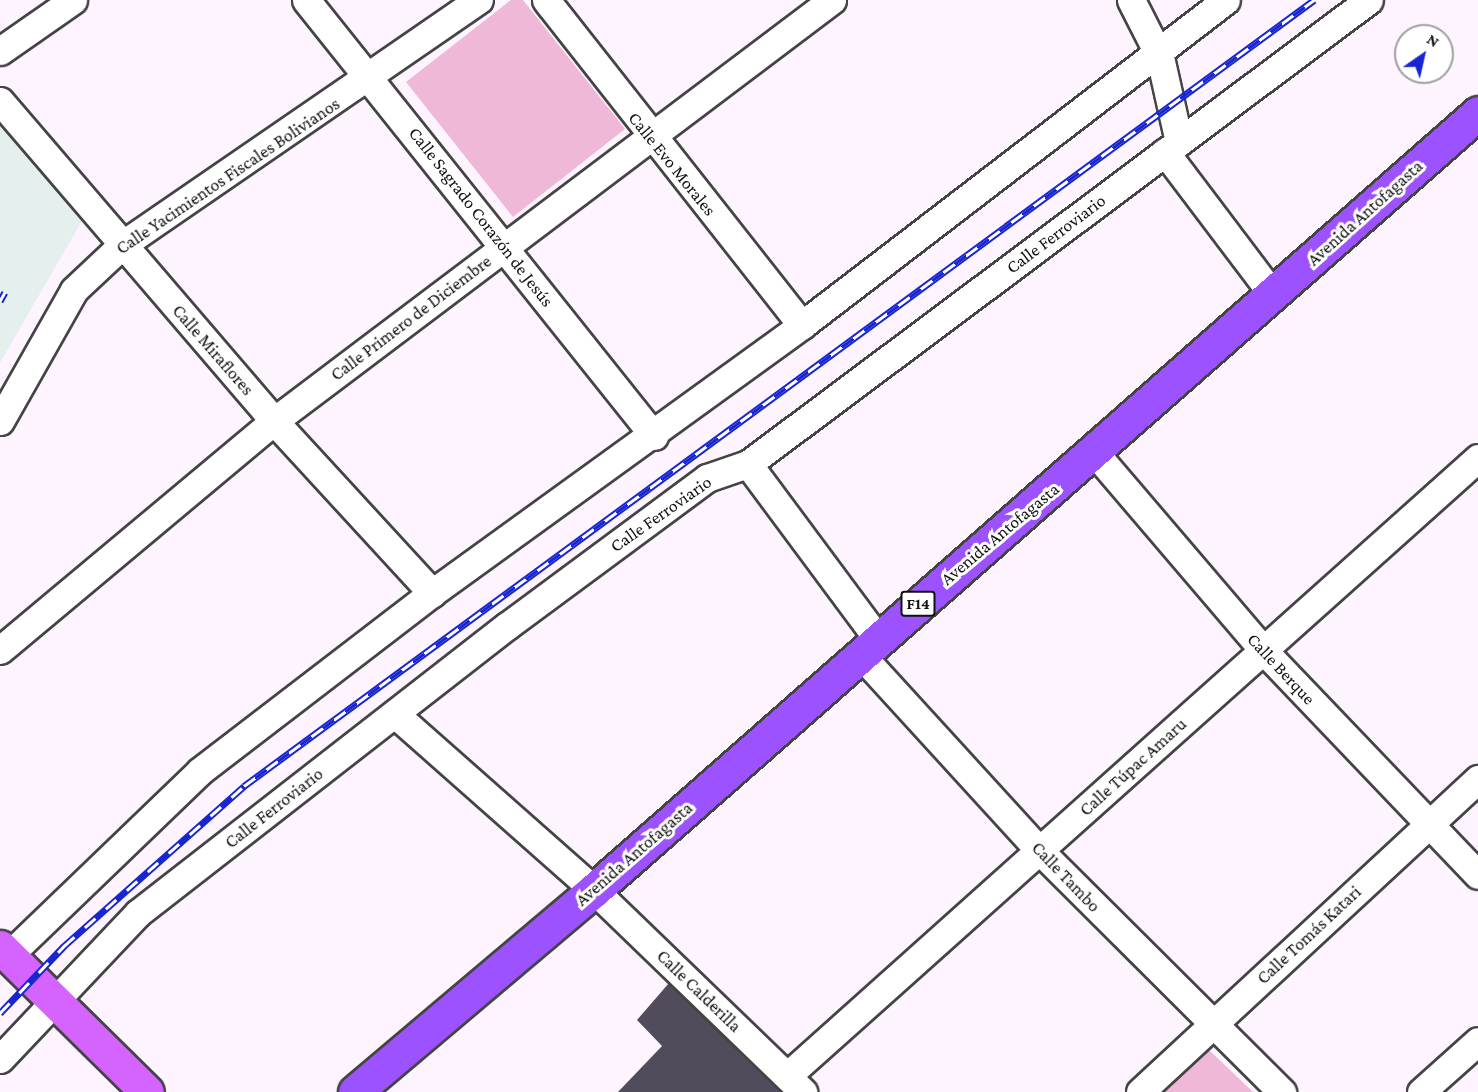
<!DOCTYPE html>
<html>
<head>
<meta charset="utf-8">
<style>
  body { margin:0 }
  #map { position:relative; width:1478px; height:1092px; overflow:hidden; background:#fdf4ff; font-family:"Crimson Pro",serif }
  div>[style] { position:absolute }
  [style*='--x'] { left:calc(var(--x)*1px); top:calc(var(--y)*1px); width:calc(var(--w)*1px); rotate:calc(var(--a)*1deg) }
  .industrial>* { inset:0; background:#e5f0ee }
  .green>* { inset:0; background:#efb8d6 }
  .building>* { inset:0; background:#514c5b }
  .roads { filter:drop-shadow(2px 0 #444) drop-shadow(-2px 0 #444) drop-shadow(0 2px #444) drop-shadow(0 -2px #444) }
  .minor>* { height:27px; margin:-13.5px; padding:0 13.5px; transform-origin:13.5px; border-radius:13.5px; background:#fff }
  .major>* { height:33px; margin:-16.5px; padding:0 16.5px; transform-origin:16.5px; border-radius:16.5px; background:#d564ff }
  .highway>* { height:33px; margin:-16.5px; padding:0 16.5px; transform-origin:16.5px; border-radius:16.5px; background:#9d52ff }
  .rail>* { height:7px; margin-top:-3.5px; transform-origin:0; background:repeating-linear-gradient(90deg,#fff 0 14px,#1826d1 0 28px); box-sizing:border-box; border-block:2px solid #1826d1 }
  span { translate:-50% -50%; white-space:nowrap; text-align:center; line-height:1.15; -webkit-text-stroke:6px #fff; paint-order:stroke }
  .shield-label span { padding:2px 4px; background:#fff; border:2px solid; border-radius:4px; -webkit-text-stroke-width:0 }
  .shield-label { font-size:16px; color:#111; font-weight:700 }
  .street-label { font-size:18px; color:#111 }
  .north { position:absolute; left:1394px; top:24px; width:60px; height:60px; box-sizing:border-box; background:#fff; border:2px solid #a0a0a0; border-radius:50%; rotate:34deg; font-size:16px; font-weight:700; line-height:24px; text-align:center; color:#111 }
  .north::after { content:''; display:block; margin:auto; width:21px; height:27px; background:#1826d1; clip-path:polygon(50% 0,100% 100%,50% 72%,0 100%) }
</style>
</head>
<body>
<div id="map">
  <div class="industrial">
    <div style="clip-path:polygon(0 126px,82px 221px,0 363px)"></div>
  </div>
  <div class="green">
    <div style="clip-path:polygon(511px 0,523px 0,625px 129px,513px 217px,406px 82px)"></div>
    <div style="clip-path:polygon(1209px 1050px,1253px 1092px,1165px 1092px)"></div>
  </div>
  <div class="building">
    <div style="clip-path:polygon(669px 983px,782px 1092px,618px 1092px,662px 1046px,637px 1020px)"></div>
  </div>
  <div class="roads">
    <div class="minor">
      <div style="--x:306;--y:0;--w:558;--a:51.4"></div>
      <div style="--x:546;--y:0;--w:414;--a:51.8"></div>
      <div style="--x:1131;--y:0;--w:64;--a:63"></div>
      <div style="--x:1160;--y:57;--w:87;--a:77.4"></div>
      <div style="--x:0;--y:51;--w:89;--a:-34.9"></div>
      <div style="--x:0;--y:101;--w:421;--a:49.4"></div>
      <div style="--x:274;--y:421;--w:234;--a:47.4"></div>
      <div style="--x:1165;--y:152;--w:179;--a:52.9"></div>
      <div style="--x:0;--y:421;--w:150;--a:-60.5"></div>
      <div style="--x:74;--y:290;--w:66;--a:-43.2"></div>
      <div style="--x:122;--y:245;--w:433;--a:-34.5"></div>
      <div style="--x:1095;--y:453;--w:259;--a:49.5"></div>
      <div style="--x:1263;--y:650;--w:311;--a:46.3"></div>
      <div style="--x:748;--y:464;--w:218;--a:53.4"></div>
      <div style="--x:0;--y:650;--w:357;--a:-39.9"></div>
      <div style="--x:274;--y:421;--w:699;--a:-37.03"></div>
      <div style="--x:860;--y:654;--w:267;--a:47.6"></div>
      <div style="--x:1040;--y:851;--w:342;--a:44.9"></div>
      <div style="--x:395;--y:714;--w:266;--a:41.5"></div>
      <div style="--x:594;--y:890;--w:291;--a:44"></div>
      <div style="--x:9;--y:955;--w:265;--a:-43.9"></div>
      <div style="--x:200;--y:771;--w:292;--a:-37.5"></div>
      <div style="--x:432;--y:593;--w:457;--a:-35.9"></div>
      <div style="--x:802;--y:325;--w:534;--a:-37.47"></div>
      <div style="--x:0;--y:1059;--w:201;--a:-46.6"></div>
      <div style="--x:138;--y:913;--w:467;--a:-37.9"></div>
      <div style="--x:507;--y:626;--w:249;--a:-36.5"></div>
      <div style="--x:707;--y:478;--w:43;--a:-18.9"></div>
      <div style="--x:748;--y:464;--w:775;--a:-36.77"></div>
      <div style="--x:787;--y:1076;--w:927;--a:-41.81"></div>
      <div style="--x:1140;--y:1092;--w:461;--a:-42.8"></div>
      <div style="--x:1421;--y:1092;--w:76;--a:-41.8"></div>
    </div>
    <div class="major">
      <div style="--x:0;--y:947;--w:206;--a:44.6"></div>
    </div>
    <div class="highway">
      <div style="--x:355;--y:1092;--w:313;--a:-40.2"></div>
      <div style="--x:594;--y:890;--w:1177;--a:-41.31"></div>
    </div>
  </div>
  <div class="rail">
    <div style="--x:0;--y:301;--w:10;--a:-61"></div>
    <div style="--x:0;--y:1013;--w:93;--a:-46.3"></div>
    <div style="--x:64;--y:946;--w:241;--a:-41.6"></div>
    <div style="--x:244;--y:786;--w:1328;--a:-36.3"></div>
  </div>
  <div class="shield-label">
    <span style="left:918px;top:604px">F14</span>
  </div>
  <div class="street-label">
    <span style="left:672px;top:164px;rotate:51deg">Calle Evo Morales</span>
    <span style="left:228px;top:176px;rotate:-34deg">Calle Yacimientos Fiscales Bolivianos</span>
    <span style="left:1365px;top:213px;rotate:-42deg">Avenida Antofagasta</span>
    <span style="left:481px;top:217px;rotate:52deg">Calle Sagrado Corazón de Jesús</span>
    <span style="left:1056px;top:234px;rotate:-37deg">Calle Ferroviario</span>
    <span style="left:411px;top:318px;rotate:-37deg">Calle Primero de Diciembre</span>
    <span style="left:213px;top:350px;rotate:49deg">Calle Miraflores</span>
    <span style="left:661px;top:514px;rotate:-35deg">Calle Ferroviario</span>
    <span style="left:1000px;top:534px;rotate:-40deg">Avenida Antofagasta</span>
    <span style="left:1281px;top:669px;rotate:47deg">Calle Berque</span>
    <span style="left:1133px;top:767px;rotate:-42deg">Calle Túpac Amaru</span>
    <span style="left:274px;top:808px;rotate:-38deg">Calle Ferroviario</span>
    <span style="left:634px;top:854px;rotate:-41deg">Avenida Antofagasta</span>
    <span style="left:1066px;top:877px;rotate:46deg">Calle Tambo</span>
    <span style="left:1309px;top:935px;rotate:-43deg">Calle Tomás Katari</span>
    <span style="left:699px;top:991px;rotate:44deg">Calle Calderilla</span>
  </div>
  <div class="north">N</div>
</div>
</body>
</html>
